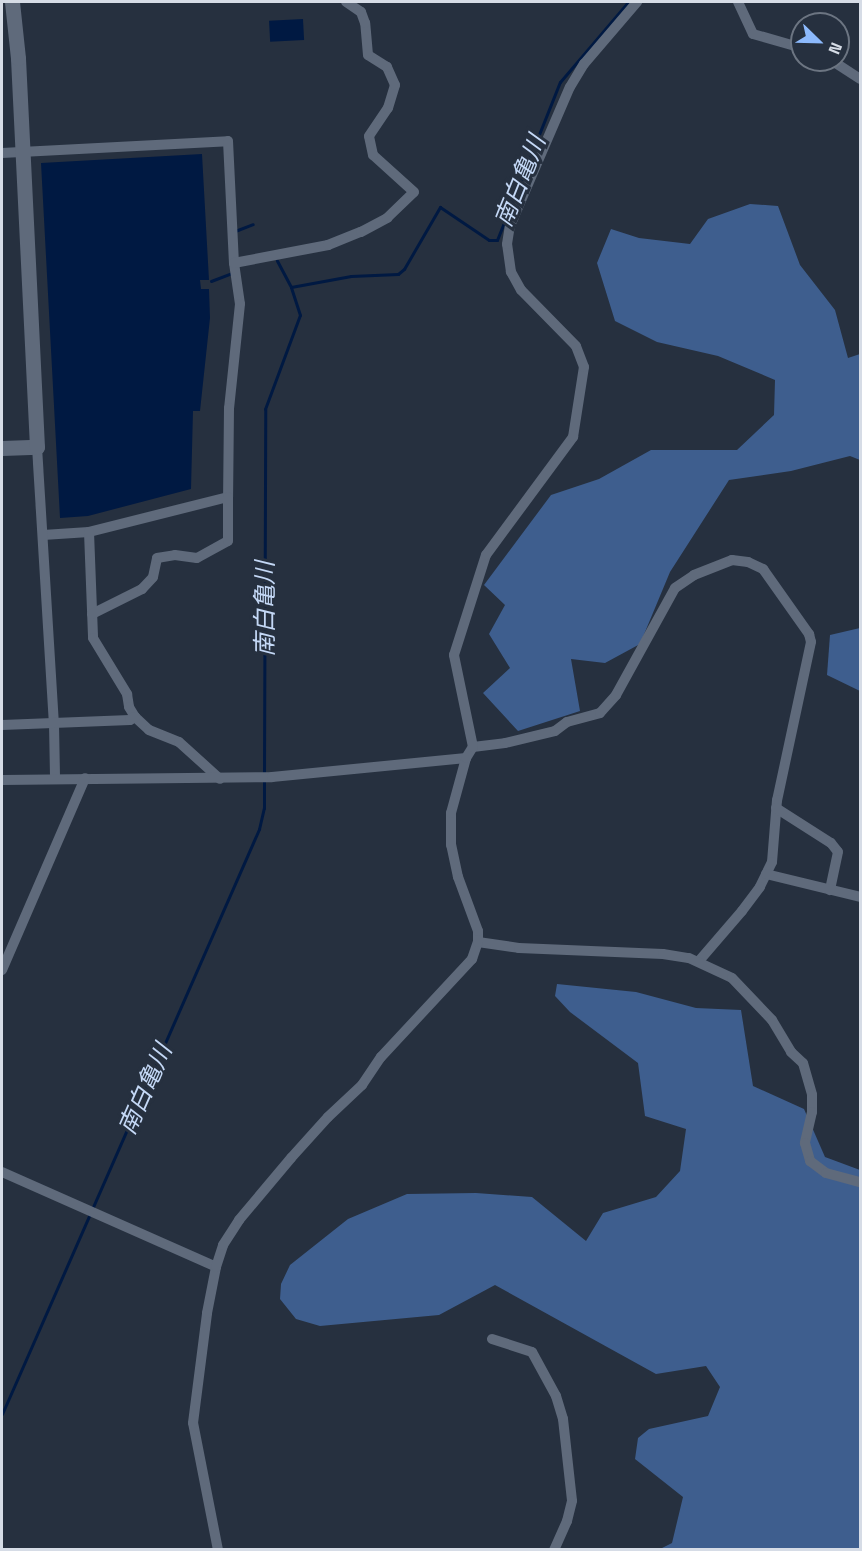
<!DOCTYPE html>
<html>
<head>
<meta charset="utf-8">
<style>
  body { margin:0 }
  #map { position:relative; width:862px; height:1551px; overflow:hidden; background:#26303f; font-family:"Space Grotesk","Noto Sans JP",sans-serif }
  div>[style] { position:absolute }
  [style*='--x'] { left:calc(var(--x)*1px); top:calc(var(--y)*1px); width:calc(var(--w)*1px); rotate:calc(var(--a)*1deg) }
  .forest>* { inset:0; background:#3e5e8e }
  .water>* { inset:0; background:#001942; transform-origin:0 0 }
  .stream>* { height:3px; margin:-1.5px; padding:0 1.5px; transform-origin:1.5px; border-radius:1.5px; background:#001942 }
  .street>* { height:10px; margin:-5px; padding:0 5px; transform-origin:5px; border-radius:5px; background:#5f6a7b }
  .secondary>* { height:15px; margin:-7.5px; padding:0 7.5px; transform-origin:7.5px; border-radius:7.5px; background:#5f6a7b }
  span { translate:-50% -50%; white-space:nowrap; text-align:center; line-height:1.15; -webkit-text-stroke:6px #26303f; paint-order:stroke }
  .water-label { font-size:24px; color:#c4d8f6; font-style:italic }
  .frame { position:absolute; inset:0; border:3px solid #d6dce6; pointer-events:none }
  .north { position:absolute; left:790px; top:12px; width:60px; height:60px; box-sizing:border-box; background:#26303f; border:2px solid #6c7582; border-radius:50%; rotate:113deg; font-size:16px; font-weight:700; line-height:24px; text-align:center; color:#d6dce6 }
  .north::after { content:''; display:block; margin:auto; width:21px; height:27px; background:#8cb9fc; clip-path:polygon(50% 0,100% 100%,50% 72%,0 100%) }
</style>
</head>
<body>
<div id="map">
  <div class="forest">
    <div style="clip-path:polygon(750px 204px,778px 206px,800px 265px,835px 310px,848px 358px,860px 354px,860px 460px,850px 456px,791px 471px,729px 480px,670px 572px,640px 644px,605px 663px,571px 659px,580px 711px,518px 731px,483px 693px,510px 668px,489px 634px,505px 605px,484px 585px,551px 495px,599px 479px,651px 450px,737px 450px,774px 415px,775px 380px,718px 356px,657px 342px,615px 321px,597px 263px,611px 229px,639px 238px,690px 244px,708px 219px)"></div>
    <div style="clip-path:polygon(860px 628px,860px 691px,827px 675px,830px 635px)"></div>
    <div style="clip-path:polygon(557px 984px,636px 992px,696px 1008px,741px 1010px,753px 1086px,804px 1109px,825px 1157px,860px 1170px,860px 1549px,660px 1549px,672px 1543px,683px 1497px,635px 1459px,638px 1438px,649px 1429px,708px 1416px,720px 1387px,706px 1366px,656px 1374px,495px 1285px,439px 1315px,320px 1326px,296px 1319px,280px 1299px,281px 1284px,290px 1265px,348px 1219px,407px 1194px,476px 1193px,532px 1197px,586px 1241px,603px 1213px,656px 1197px,680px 1171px,686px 1129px,645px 1116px,638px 1063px,570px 1012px,555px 996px)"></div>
  </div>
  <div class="water">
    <div style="left:303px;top:19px;width:21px;height:34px;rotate:87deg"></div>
    <div style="clip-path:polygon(202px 154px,209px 280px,200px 280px,201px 289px,209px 289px,210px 318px,200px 411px,193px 411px,191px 489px,88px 516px,60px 518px,41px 163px)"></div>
  </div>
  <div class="stream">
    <div style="--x:235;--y:231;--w:19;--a:-21"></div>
    <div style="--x:211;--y:281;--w:22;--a:-21"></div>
    <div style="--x:291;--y:287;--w:61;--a:-10.4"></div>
    <div style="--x:351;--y:276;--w:47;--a:-2.4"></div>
    <div style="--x:398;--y:274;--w:8;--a:-40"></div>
    <div style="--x:404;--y:269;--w:72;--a:-59.9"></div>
    <div style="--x:440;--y:207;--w:59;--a:34"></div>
    <div style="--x:489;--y:240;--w:8;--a:0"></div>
    <div style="--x:497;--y:240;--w:170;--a:-68.3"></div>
    <div style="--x:560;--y:82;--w:105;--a:-49.6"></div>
    <div style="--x:264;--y:774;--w:365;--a:-89.8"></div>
    <div style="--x:265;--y:409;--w:100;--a:-69.6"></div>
    <div style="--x:300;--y:315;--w:29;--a:-108"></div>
    <div style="--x:291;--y:287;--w:30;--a:-118"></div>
    <div style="--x:2;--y:1414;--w:639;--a:-66.28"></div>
    <div style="--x:259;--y:829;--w:22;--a:-77"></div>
    <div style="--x:264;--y:808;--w:27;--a:-90"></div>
  </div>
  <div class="street">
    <div style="--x:738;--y:2;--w:35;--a:65"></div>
    <div style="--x:753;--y:34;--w:51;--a:15.9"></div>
    <div style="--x:831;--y:60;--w:35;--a:33"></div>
    <div style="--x:2;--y:153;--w:226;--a:-3"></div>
    <div style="--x:228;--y:141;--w:122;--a:87.2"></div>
    <div style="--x:234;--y:263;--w:41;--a:81.7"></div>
    <div style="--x:240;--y:304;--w:105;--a:96"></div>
    <div style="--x:229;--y:408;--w:89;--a:90.6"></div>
    <div style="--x:228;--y:497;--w:143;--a:165.9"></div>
    <div style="--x:89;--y:532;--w:46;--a:176.3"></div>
    <div style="--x:234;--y:263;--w:96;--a:-10.8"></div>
    <div style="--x:328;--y:245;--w:35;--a:-22"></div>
    <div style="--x:361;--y:232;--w:30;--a:-28"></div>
    <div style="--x:387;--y:218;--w:37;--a:-44"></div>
    <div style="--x:414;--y:192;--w:55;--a:-137.9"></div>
    <div style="--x:373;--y:155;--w:19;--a:-102"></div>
    <div style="--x:369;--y:136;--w:34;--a:-56"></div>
    <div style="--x:388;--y:108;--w:24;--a:-73"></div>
    <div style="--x:395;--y:85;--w:20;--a:-114"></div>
    <div style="--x:387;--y:67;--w:22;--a:-148"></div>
    <div style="--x:368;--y:55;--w:32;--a:-95"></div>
    <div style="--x:365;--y:23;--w:12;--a:-110"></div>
    <div style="--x:361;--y:12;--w:18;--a:-146"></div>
    <div style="--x:37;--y:447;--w:278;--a:86.5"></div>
    <div style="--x:54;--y:724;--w:54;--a:88.9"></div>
    <div style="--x:89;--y:532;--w:106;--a:87.8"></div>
    <div style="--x:93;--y:638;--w:66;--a:58.7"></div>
    <div style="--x:127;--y:694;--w:13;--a:81"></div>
    <div style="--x:129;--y:707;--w:12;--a:59"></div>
    <div style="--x:135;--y:717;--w:19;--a:43"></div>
    <div style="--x:149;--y:730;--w:32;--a:22"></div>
    <div style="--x:179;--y:742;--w:55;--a:42.1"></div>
    <div style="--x:92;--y:614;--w:56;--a:-26.6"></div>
    <div style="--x:142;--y:589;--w:16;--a:-47"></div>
    <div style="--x:153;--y:577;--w:19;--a:-78"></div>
    <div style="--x:157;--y:558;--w:18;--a:-9"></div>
    <div style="--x:175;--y:555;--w:22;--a:8"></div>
    <div style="--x:197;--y:558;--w:35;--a:-29"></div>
    <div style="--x:228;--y:541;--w:44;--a:-90"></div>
    <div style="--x:2;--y:725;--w:128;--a:-2.2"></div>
    <div style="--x:130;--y:720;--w:6;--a:-31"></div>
    <div style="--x:473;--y:747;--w:32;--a:-7"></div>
    <div style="--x:505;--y:743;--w:51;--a:-13.5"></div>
    <div style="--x:555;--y:731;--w:15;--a:-37"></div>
    <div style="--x:567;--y:722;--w:34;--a:-15"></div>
    <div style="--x:600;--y:713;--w:24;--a:-48"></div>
    <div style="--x:616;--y:695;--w:122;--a:-61.1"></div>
    <div style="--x:675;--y:588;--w:23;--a:-34"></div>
    <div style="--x:694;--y:575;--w:41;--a:-21.5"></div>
    <div style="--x:732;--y:560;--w:16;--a:7"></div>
    <div style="--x:748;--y:562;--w:17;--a:25"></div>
    <div style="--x:763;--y:569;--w:80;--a:54.7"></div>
    <div style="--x:809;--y:634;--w:8;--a:76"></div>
    <div style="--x:811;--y:642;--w:162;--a:102.1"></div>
    <div style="--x:777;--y:800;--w:62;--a:94.6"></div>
    <div style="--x:772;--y:862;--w:28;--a:116"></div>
    <div style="--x:760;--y:887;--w:30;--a:127"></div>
    <div style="--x:742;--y:911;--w:66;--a:130.7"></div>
    <div style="--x:2;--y:780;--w:270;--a:-0.6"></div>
    <div style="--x:272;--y:777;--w:195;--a:-5.6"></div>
    <div style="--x:776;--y:808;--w:65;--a:32.5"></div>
    <div style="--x:831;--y:843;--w:11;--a:52"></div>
    <div style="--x:838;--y:852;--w:39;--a:102"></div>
    <div style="--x:766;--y:874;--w:97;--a:13.7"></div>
    <div style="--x:478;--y:942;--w:41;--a:8.3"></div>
    <div style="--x:519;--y:948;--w:144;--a:2.4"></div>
    <div style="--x:663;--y:954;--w:26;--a:9"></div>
    <div style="--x:689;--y:958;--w:47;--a:24.9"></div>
    <div style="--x:732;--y:978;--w:58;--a:46.4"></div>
    <div style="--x:772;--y:1020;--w:37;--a:59"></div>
    <div style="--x:791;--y:1052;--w:16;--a:43"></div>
    <div style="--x:803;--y:1063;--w:33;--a:74"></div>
    <div style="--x:812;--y:1095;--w:17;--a:90"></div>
    <div style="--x:812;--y:1112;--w:32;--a:103"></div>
    <div style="--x:805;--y:1143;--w:19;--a:74"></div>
    <div style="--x:810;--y:1161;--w:20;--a:37"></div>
    <div style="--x:826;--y:1173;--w:35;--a:15"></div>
    <div style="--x:2;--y:970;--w:209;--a:-66.6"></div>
    <div style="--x:2;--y:1172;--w:234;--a:23.9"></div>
    <div style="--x:492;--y:1339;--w:42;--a:18"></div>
    <div style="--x:532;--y:1352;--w:50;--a:61.4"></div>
    <div style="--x:556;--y:1396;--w:24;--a:73"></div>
    <div style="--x:563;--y:1419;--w:82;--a:83.7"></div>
    <div style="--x:572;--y:1501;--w:21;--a:104"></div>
    <div style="--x:567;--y:1521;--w:32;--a:114"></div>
    <div style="--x:218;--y:1550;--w:129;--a:-101.1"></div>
    <div style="--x:193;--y:1423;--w:111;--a:-82.7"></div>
    <div style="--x:207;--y:1313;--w:47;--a:-78.9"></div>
    <div style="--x:216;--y:1267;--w:23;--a:-72"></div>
    <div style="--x:223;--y:1245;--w:30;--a:-57"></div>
    <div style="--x:239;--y:1220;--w:81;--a:-50"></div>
    <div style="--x:291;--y:1158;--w:55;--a:-47.9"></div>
    <div style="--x:328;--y:1117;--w:47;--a:-43.3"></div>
    <div style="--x:362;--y:1085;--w:34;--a:-56"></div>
    <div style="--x:381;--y:1057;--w:134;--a:-47.1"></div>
    <div style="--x:472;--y:959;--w:18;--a:-71"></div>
    <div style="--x:478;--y:942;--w:11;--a:-90"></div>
    <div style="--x:478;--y:931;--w:58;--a:-110.3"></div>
    <div style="--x:458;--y:877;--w:33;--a:-102"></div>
    <div style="--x:451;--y:845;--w:32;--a:-90"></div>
    <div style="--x:451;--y:813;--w:57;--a:-74.7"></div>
    <div style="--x:466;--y:758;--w:13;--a:-58"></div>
    <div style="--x:473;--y:747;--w:94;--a:-101.7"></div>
    <div style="--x:454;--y:655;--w:105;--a:-72.3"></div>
    <div style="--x:486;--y:555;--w:147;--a:-53.6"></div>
    <div style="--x:573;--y:437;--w:71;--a:-81.1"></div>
    <div style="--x:584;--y:367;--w:22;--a:-111"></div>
    <div style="--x:576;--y:346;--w:78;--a:-134.5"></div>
    <div style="--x:521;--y:290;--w:21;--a:-119"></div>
    <div style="--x:511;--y:272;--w:28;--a:-98"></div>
    <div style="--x:507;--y:244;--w:18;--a:-81"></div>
    <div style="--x:510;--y:226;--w:151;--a:-66.7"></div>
    <div style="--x:570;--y:87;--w:27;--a:-59"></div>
    <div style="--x:584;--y:64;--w:82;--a:-49.5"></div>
  </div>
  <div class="secondary">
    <div style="--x:2;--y:448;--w:35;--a:-2"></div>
    <div style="--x:37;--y:447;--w:389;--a:-92.8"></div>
    <div style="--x:18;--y:58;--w:56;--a:-96.1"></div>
  </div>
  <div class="water-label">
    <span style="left:520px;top:181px;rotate:-68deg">南白亀川</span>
    <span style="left:265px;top:609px;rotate:-90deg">南白亀川</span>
    <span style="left:145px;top:1089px;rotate:-66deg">南白亀川</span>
  </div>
  <div class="frame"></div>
  <div class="north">N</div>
</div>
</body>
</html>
